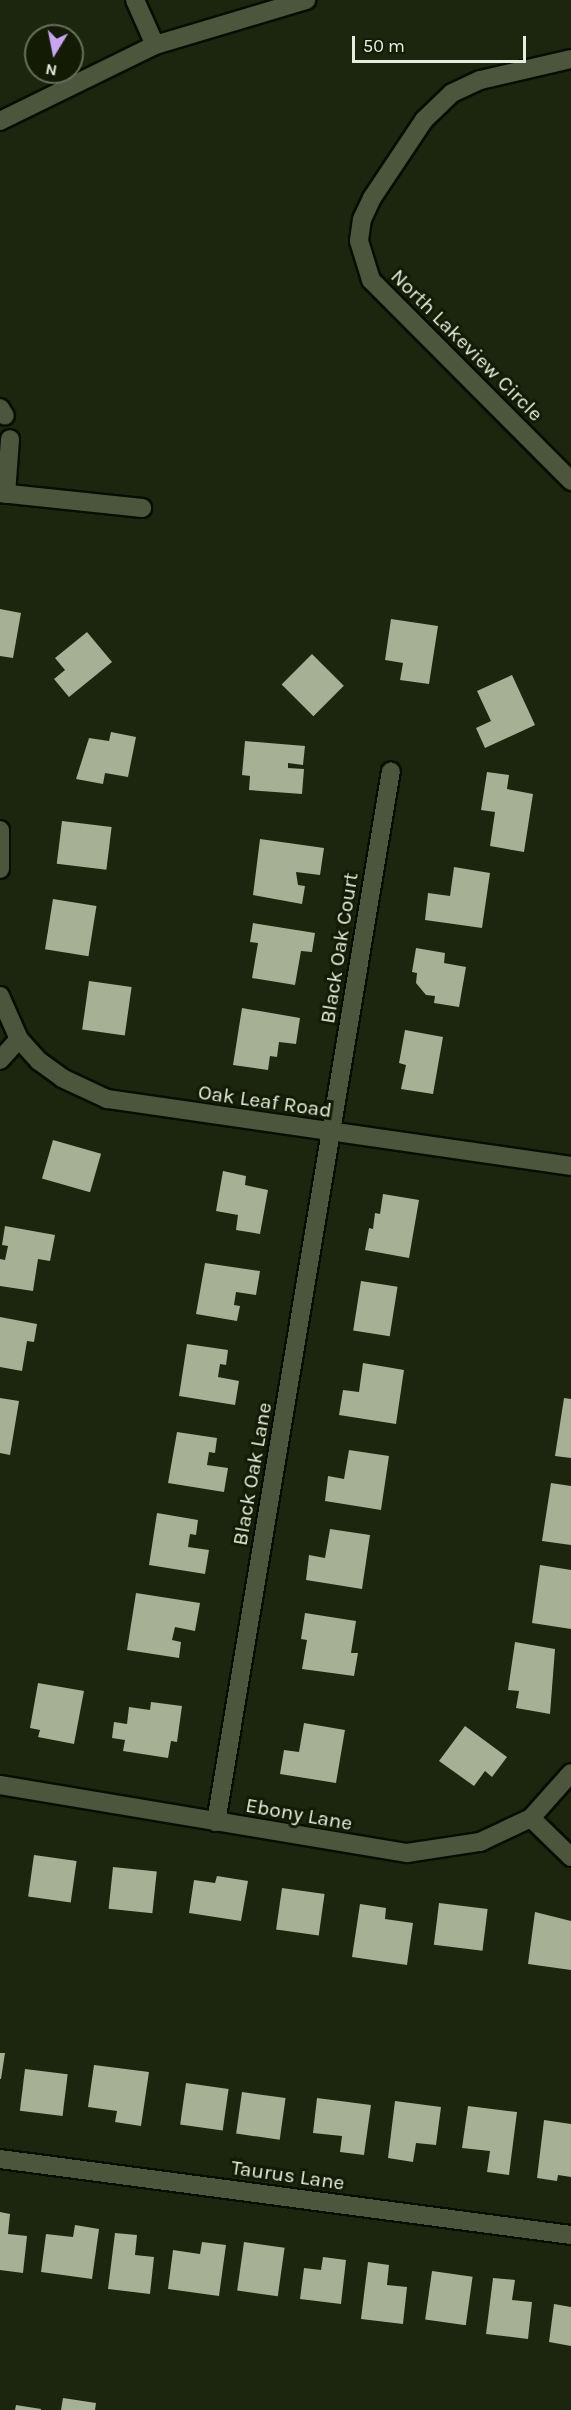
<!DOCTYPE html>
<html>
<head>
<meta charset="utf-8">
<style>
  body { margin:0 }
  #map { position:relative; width:571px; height:2410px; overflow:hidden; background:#1c250d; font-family:Karla,sans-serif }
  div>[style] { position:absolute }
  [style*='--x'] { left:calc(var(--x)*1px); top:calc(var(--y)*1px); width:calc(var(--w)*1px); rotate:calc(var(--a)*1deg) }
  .building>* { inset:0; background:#a5b094; transform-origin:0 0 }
  .roads { filter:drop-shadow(2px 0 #070d00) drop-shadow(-2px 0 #070d00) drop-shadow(0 2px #070d00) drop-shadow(0 -2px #070d00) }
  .minor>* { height:18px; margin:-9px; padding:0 9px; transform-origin:9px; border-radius:9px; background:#4c563c }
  span { translate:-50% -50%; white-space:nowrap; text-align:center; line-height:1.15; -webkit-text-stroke:6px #131b05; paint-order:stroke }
  .street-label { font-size:21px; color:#e8eedf }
  .north { position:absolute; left:24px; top:24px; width:60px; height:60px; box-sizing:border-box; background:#131b05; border:2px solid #686f5c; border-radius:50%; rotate:190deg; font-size:16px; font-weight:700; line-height:24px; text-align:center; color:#e8eedf }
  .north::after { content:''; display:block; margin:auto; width:21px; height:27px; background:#c7a6ef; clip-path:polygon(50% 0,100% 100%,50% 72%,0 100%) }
  .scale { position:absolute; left:352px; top:36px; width:174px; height:27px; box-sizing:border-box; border:3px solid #e8eedf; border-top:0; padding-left:8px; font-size:18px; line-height:21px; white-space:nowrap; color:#e8eedf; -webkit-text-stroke:4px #131b05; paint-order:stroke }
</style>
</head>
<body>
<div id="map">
  <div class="building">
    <div style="clip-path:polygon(0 609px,21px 613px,13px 658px,0 656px)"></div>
    <div style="clip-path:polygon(391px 619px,438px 626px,429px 684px,400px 680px,403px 663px,385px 660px)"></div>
    <div style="clip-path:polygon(87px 632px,112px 662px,69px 697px,54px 679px,65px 670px,55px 658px)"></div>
    <div style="left:312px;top:654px;width:45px;height:43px;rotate:45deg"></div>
    <div style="clip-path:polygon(512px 675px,535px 725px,485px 748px,476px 728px,491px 721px,477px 691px)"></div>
    <div style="clip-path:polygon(111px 732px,136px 737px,128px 777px,105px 773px,103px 784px,76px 779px,89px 738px,109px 741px)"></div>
    <div style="clip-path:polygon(245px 741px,305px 746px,303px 765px,288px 763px,288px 768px,304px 769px,302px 794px,249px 790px,250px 776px,242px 775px)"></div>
    <div style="clip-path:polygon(487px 772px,509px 775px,507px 789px,533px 794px,524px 852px,490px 846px,495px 812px,481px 810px)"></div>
    <div style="left:62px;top:821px;width:50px;height:43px;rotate:7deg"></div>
    <div style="clip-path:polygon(260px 839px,324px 848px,320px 875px,296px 872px,298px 885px,305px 886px,302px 904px,253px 895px)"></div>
    <div style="clip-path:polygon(454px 867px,490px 873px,482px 928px,425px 920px,428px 893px,450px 896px)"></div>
    <div style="left:53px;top:899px;width:44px;height:51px;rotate:9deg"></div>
    <div style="clip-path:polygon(253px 923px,315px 933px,312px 952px,301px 951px,295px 985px,252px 978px,258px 943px,250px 942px)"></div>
    <div style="clip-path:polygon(416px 948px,445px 953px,444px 963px,466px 967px,459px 1007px,434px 1003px,435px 996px,426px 995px,416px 983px,417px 973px,412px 972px)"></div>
    <div style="left:89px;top:981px;width:43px;height:49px;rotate:8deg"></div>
    <div style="clip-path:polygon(242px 1008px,300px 1018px,296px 1044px,279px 1042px,277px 1057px,270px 1056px,268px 1070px,233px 1065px)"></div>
    <div style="clip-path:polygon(405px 1030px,443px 1037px,433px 1094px,401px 1089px,406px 1065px,399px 1063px)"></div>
    <div style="left:53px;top:1140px;width:50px;height:40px;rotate:16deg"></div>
    <div style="clip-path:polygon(223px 1171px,246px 1176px,245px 1185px,268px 1190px,260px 1234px,236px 1230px,238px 1215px,216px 1211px)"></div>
    <div style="clip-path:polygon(383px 1194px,419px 1200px,409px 1258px,365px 1250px,369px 1228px,373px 1229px,375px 1213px,380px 1214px)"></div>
    <div style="clip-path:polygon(5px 1226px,55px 1235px,50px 1261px,38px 1259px,33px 1291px,0 1286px,0 1259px,5px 1260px,8px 1246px,2px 1245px)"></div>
    <div style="clip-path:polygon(205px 1263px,260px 1271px,256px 1295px,236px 1292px,234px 1305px,240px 1306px,237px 1321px,196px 1314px)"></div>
    <div style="left:361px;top:1281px;width:37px;height:50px;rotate:9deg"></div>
    <div style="clip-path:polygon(0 1317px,37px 1324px,34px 1342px,27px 1341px,22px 1371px,0 1367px)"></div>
    <div style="clip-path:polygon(187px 1344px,228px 1350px,226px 1365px,220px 1364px,218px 1377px,239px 1381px,235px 1405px,179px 1396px)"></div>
    <div style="clip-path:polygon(363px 1363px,404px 1370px,396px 1424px,339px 1415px,343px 1390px,359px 1392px)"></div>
    <div style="clip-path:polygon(0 1398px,19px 1401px,10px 1455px,0 1453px)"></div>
    <div style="clip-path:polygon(564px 1398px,571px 1399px,571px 1458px,555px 1456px)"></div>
    <div style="clip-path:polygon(177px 1432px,217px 1438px,215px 1453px,209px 1452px,207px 1465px,228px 1468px,224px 1492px,168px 1483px)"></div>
    <div style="clip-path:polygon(349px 1450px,389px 1456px,381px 1510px,325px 1501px,328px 1476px,344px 1479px)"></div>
    <div style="clip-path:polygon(551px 1483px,571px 1486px,571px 1545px,542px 1541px)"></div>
    <div style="clip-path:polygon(157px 1513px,198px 1520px,196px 1535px,190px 1534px,188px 1547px,209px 1550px,205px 1574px,149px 1565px)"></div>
    <div style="clip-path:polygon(330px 1529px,370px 1535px,362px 1589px,306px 1580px,309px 1555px,325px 1558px)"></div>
    <div style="clip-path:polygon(540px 1565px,571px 1570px,571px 1629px,532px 1623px)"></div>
    <div style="clip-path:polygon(136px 1593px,200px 1603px,195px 1631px,175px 1627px,172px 1640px,181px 1642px,179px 1658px,127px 1650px)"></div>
    <div style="clip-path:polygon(305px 1613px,356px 1621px,351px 1653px,358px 1653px,354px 1676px,302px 1669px,307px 1640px,301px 1639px)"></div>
    <div style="clip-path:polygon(515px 1642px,555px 1649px,550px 1714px,516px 1708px,519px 1691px,508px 1690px)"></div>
    <div style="clip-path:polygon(38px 1683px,84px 1691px,74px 1744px,38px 1737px,40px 1730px,30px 1728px)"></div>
    <div style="clip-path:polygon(151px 1702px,182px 1706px,177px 1742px,171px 1741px,168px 1758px,123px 1751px,125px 1740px,112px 1738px,114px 1722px,127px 1724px,129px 1707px,150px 1710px)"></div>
    <div style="clip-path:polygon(304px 1723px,345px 1730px,336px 1783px,280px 1774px,284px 1750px,299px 1752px)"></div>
    <div style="clip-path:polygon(465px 1726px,507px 1757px,492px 1777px,485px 1771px,474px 1786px,439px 1761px)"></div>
    <div style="left:34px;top:1855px;width:43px;height:42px;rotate:8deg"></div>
    <div style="left:113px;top:1867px;width:44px;height:42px;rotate:6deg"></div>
    <div style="clip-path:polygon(217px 1876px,248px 1881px,241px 1921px,189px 1913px,194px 1880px,215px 1883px)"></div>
    <div style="left:282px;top:1888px;width:43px;height:42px;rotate:8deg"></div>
    <div style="left:439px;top:1903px;width:49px;height:42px;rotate:7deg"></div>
    <div style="clip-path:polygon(360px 1904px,386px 1908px,385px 1919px,413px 1923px,407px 1965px,352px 1957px)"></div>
    <div style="clip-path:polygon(535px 1912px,571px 1921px,571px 1970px,528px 1964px)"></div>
    <div style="clip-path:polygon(0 2053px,5px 2053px,1px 2079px,0 2079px)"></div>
    <div style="clip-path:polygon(94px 2065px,149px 2072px,141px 2126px,115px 2122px,117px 2111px,88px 2107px)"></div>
    <div style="left:25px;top:2069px;width:43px;height:42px;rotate:7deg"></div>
    <div style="left:186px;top:2083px;width:43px;height:42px;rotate:8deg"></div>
    <div style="left:242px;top:2092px;width:44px;height:42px;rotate:8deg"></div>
    <div style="clip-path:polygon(317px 2098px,371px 2105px,364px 2155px,340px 2152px,342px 2136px,313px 2133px)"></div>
    <div style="clip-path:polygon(395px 2101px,441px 2107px,436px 2145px,416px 2143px,413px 2162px,388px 2158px)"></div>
    <div style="clip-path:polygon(468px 2106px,517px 2112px,509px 2175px,487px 2172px,490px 2151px,462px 2148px)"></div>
    <div style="clip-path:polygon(544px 2120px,571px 2124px,571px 2177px,558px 2175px,557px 2181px,537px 2178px)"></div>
    <div style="clip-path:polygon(0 2212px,10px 2214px,8px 2234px,27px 2236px,23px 2273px,0 2270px)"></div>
    <div style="clip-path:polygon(75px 2225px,99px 2229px,92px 2279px,41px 2272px,46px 2234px,73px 2237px)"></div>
    <div style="clip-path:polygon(115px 2233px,137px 2235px,135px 2255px,154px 2257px,150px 2294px,108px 2289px)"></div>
    <div style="clip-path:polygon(202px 2242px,226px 2245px,219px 2296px,168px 2289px,173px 2250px,200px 2254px)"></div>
    <div style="left:244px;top:2242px;width:41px;height:49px;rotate:8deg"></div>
    <div style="clip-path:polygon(323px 2257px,346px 2260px,341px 2304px,300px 2299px,304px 2268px,321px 2270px)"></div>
    <div style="clip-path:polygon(368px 2262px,389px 2265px,387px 2285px,407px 2287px,403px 2324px,361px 2319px)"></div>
    <div style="left:432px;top:2271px;width:41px;height:49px;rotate:8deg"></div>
    <div style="clip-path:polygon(493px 2278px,515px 2280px,512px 2300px,532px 2302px,528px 2339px,486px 2334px)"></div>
    <div style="clip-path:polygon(554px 2304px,571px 2307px,571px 2346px,549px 2342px)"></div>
    <div style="clip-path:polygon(63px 2398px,96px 2403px,95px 2410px,61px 2410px)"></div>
    <div style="clip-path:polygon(16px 2405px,41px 2409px,41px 2410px,15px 2410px)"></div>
  </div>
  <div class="roads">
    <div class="minor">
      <div style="--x:135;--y:0;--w:49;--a:66"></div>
      <div style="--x:571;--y:59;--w:93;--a:167"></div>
      <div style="--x:480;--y:80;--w:31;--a:155"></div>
      <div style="--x:452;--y:93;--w:39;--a:136"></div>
      <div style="--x:424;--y:120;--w:94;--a:123.7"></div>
      <div style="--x:372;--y:198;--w:23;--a:115"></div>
      <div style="--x:362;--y:219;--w:22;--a:98"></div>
      <div style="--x:359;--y:241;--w:41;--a:72.9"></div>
      <div style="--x:371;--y:280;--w:284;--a:45.1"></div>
      <div style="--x:0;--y:121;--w:173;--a:-26.1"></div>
      <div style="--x:155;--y:45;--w:158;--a:-16.6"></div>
      <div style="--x:0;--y:408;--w:9;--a:58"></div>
      <div style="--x:0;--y:493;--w:143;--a:6"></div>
      <div style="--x:6;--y:494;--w:55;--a:-85.8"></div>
      <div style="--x:0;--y:830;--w:39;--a:90"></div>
      <div style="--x:0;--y:996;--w:47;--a:66.2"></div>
      <div style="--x:19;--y:1039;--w:30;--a:48"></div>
      <div style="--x:39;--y:1061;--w:29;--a:36"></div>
      <div style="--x:62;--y:1078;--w:50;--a:25"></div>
      <div style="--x:107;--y:1099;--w:469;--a:8.2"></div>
      <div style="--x:0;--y:1060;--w:28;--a:-48"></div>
      <div style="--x:0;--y:1785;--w:413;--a:9.5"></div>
      <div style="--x:407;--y:1853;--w:74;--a:-8.6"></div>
      <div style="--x:480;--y:1842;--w:56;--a:-25.2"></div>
      <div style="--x:531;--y:1818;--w:56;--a:44.3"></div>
      <div style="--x:531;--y:1818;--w:60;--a:-48.4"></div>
      <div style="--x:216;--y:1822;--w:1065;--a:-80.55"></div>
      <div style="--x:0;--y:2159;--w:576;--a:7.58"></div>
    </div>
  </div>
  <div class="street-label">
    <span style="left:467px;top:345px;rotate:45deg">North Lakeview Circle</span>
    <span style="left:339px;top:948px;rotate:-81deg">Black Oak Court</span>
    <span style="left:265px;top:1101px;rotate:8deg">Oak Leaf Road</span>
    <span style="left:252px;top:1474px;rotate:-80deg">Black Oak Lane</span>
    <span style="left:299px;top:1814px;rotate:10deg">Ebony Lane</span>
    <span style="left:288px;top:2175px;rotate:8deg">Taurus Lane</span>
  </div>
  <div class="north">N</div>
  <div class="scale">50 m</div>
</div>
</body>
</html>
